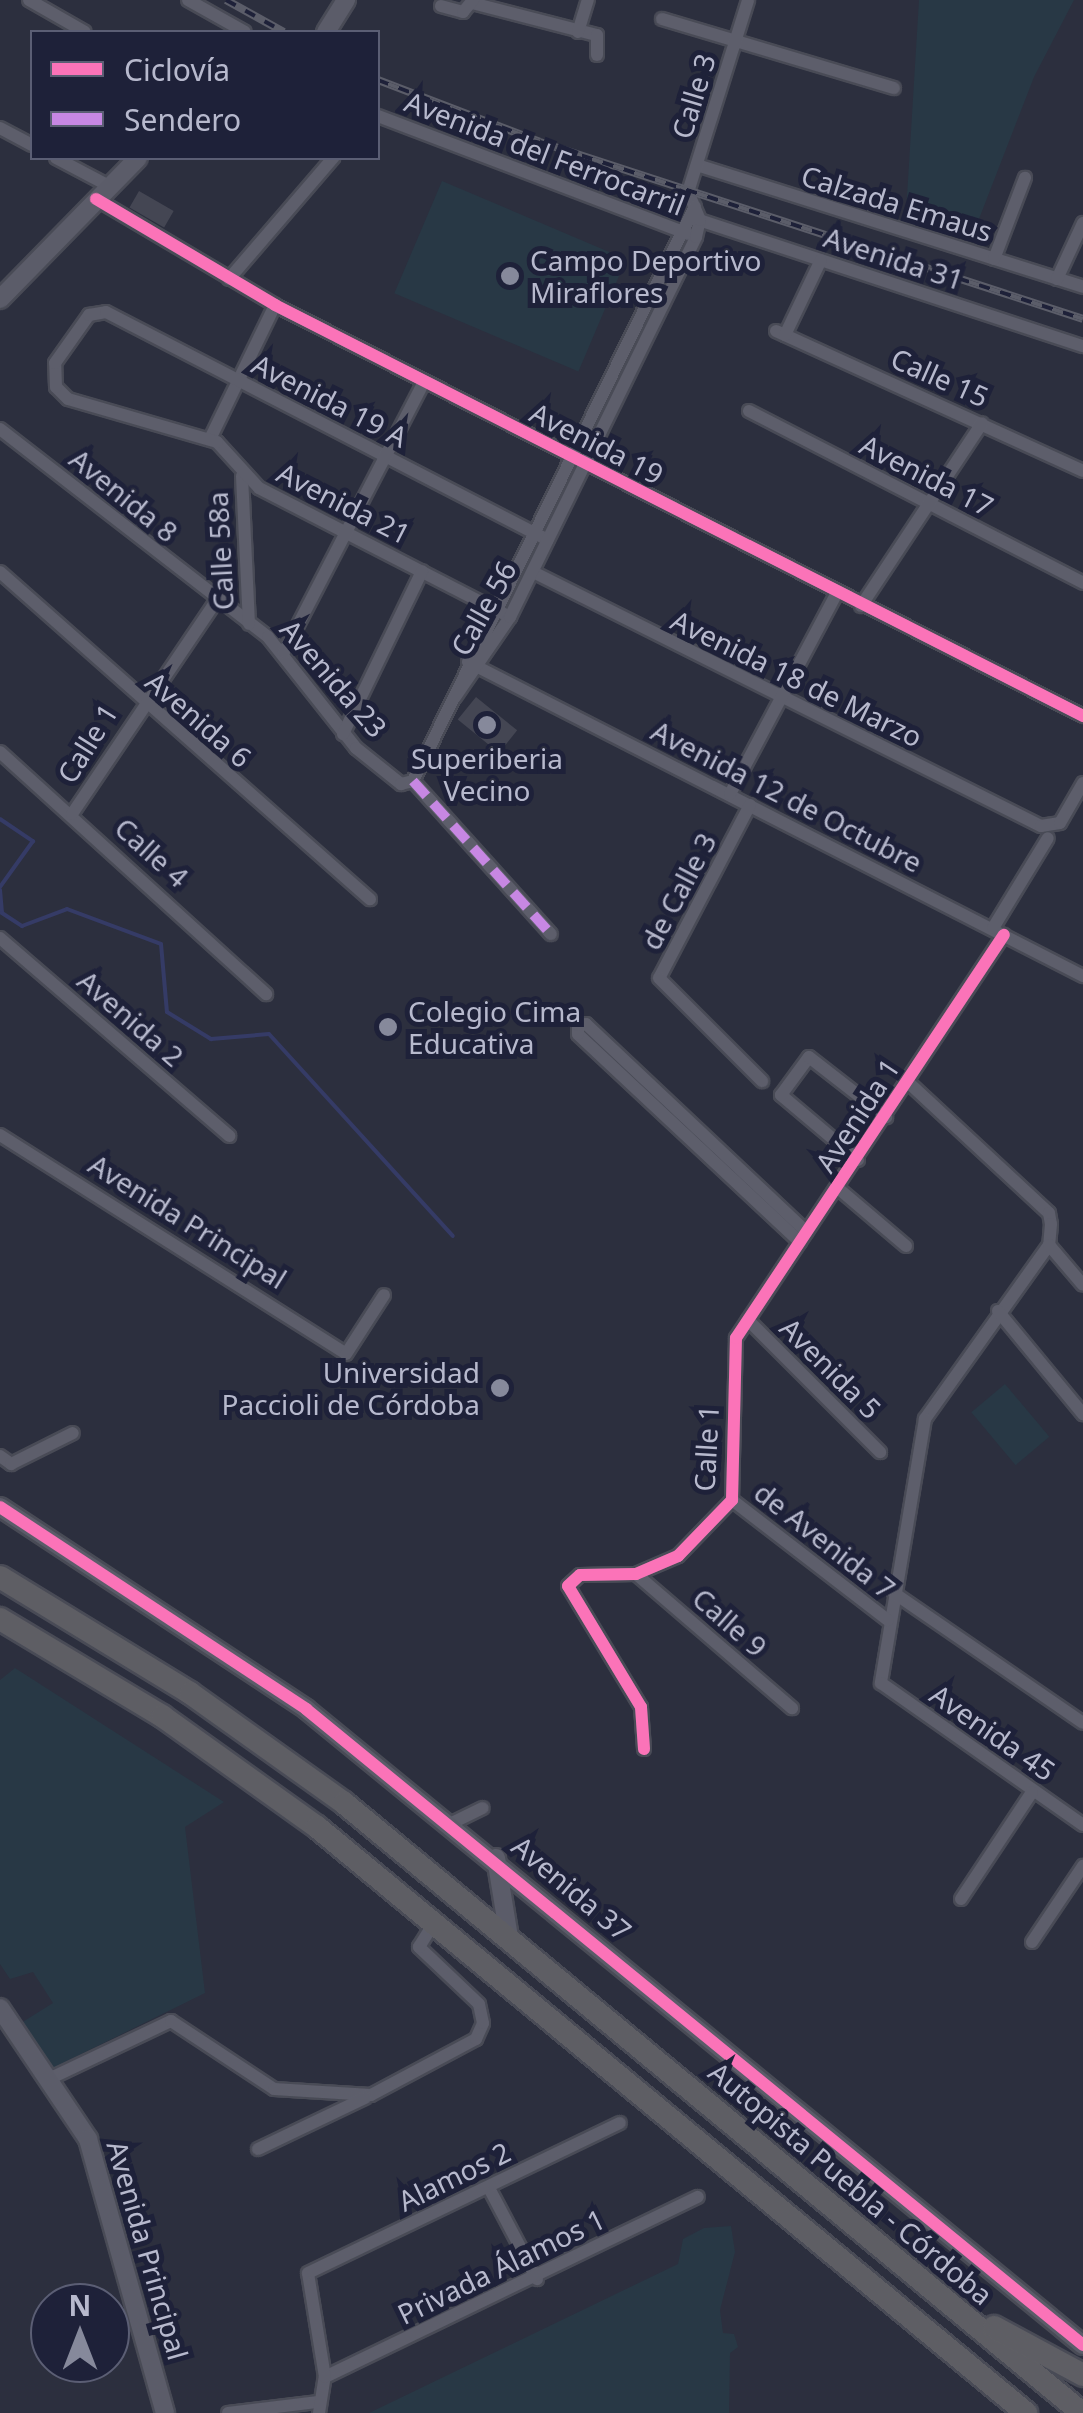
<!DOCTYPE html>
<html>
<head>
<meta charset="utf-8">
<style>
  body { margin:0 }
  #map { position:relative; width:1083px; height:2413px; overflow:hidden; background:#2c2f3e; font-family:"Noto Sans",sans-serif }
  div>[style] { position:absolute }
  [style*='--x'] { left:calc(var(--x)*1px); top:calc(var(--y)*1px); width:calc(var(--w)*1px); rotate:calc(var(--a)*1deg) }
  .green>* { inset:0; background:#283845; transform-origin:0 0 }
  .stream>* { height:4px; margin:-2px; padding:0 2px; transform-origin:2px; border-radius:2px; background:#353b66 }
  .building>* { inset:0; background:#444653; transform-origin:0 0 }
  .roads { filter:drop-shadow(2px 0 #494b56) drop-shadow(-2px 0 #494b56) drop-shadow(0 2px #494b56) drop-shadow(0 -2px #494b56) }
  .street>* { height:12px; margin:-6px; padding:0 6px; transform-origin:6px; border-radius:6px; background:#5d5e6b }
  .secondary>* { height:18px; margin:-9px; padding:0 9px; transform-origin:9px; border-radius:9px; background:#5b5c69 }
  .highway>* { height:22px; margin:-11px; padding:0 11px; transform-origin:11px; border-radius:11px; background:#5e5e64 }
  .rail>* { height:8px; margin-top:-4px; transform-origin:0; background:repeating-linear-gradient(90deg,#1e2139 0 11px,#5b5d69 0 22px); box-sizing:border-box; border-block:2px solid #5b5d69 }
  .quiet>* { height:10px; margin-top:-5px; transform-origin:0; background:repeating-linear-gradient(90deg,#c787e3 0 20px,transparent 0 30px) }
  .cycleway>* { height:12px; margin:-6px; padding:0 6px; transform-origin:6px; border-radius:6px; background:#fb73b8 }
  .dots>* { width:28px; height:28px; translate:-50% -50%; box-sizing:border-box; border:5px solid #1e2139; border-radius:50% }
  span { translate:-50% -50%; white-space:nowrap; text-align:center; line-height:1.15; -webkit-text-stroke:10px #1e2139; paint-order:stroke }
  .street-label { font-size:28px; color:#b7b9cd }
  .poi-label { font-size:28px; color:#b7b9cd }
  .left { translate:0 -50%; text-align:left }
  .right { translate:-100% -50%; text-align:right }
  .legend { position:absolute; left:30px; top:30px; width:350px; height:130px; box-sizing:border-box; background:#1e2139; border:2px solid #5b5e74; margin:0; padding:12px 18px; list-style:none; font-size:30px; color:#b7b9cd }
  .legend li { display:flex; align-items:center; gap:20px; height:50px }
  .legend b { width:50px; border:2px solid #5b5e74 }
  .north { position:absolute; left:30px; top:2283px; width:100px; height:100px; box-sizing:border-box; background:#1e2139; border:2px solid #5b5e74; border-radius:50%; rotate:0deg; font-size:28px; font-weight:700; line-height:40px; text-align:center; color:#b7b9cd }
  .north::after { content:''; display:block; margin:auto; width:35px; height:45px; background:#86899b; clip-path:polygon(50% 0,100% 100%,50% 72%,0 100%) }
</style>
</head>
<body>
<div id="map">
  <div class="green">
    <div style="clip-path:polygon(919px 0,1074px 0,1034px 77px,972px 237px,906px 213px)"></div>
    <div style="left:442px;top:181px;width:200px;height:122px;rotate:23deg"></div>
    <div style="left:1005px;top:1384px;width:69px;height:44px;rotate:50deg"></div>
    <div style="clip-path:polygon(15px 1668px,224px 1802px,185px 1827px,205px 1993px,53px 2068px,21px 2023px,53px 2003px,33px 1972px,10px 1979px,0 1964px,0 1680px)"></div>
    <div style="clip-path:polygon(731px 2226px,735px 2252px,720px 2310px,723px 2333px,734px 2334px,738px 2347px,730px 2353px,729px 2413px,369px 2413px,678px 2264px,683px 2239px,704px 2228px)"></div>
  </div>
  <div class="stream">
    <div style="--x:0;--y:819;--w:40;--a:34"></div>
    <div style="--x:33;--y:841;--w:57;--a:125.7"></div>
    <div style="--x:0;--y:890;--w:23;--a:85"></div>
    <div style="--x:2;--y:913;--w:24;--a:33"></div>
    <div style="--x:22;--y:926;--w:48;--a:-20.7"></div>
    <div style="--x:67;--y:909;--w:100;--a:20.4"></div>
    <div style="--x:161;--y:944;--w:68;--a:85"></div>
    <div style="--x:167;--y:1012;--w:52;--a:31.5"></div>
    <div style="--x:211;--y:1039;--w:58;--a:-4.9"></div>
    <div style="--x:269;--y:1034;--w:273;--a:47.7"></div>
  </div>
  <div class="building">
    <div style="left:139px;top:191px;width:40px;height:19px;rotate:30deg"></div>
    <div style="left:476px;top:697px;width:53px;height:29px;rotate:39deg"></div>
  </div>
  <div class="roads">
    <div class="street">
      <div style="--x:29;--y:0;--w:64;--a:29.7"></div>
      <div style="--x:188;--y:0;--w:65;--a:29.3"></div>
      <div style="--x:472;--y:3;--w:129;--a:14.4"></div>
      <div style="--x:597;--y:35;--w:20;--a:90"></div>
      <div style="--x:441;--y:6;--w:23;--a:15"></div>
      <div style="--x:463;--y:12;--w:16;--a:-50"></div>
      <div style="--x:662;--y:19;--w:242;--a:16.6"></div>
      <div style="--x:578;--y:32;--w:34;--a:-73"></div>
      <div style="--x:378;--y:116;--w:332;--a:20.8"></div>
      <div style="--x:0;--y:128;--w:36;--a:28"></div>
      <div style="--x:56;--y:158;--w:60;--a:27.8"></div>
      <div style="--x:697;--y:165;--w:405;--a:17.5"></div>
      <div style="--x:96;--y:199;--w:208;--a:30.6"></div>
      <div style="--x:275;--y:305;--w:907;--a:26.96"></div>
      <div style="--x:696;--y:219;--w:407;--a:18.2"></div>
      <div style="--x:994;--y:259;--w:87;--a:-69.1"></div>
      <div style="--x:229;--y:279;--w:160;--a:-49.3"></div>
      <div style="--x:1057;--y:279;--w:62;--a:-65.1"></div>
      <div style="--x:776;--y:331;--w:337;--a:24.5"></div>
      <div style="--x:785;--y:335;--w:83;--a:-64.4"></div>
      <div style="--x:749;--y:411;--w:376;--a:27.2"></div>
      <div style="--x:0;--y:429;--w:339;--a:37.8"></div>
      <div style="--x:268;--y:637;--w:142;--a:51.6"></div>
      <div style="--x:356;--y:748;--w:58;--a:38.7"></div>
      <div style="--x:401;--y:784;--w:12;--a:-14"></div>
      <div style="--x:210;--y:439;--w:149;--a:-64.1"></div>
      <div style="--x:242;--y:476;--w:148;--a:87.3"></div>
      <div style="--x:0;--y:572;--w:494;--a:41.5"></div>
      <div style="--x:533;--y:572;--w:568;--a:26.57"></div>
      <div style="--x:1041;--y:826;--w:19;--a:-9"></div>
      <div style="--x:1060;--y:823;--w:46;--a:-60.1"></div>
      <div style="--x:861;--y:606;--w:219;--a:-56.5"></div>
      <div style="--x:510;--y:617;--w:282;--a:-152.8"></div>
      <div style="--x:259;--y:488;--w:62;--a:-132.4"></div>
      <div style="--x:217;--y:442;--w:155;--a:-163.9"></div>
      <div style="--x:68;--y:399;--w:17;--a:-135"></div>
      <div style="--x:56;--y:387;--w:24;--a:-92"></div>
      <div style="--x:55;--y:363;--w:59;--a:-54.7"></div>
      <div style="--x:89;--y:315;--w:17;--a:-10"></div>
      <div style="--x:106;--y:312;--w:497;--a:27.3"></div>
      <div style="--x:284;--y:652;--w:304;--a:-62.6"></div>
      <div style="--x:468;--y:662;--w:691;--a:27.05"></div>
      <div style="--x:455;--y:697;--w:97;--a:-55.5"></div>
      <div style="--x:510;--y:617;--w:423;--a:-63.9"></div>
      <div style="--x:696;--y:237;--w:17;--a:-77"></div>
      <div style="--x:700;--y:220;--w:30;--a:-113"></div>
      <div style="--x:688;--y:192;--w:201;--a:-72.6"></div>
      <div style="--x:343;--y:734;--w:181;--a:-64.1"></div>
      <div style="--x:0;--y:752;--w:360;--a:42.3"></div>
      <div style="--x:413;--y:781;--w:640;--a:-63.88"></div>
      <div style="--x:413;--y:781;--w:206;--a:48"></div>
      <div style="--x:730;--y:794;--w:228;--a:-62"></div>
      <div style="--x:750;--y:805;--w:195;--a:117.7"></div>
      <div style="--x:659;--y:978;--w:146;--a:45"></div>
      <div style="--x:72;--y:814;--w:257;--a:-55.9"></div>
      <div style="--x:993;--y:928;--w:105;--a:-58.6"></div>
      <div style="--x:0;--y:938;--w:303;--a:40.8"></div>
      <div style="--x:909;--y:1083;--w:191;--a:42.9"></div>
      <div style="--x:1049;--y:1213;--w:11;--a:80"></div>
      <div style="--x:1051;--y:1224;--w:21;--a:95"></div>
      <div style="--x:1049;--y:1245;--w:214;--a:125.5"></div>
      <div style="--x:925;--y:1419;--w:268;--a:99.5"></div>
      <div style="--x:881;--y:1683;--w:247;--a:35.1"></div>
      <div style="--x:0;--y:1135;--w:409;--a:32.3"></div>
      <div style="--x:346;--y:1354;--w:70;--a:-57.2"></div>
      <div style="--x:858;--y:1160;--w:101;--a:-139.8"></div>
      <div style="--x:781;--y:1095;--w:47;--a:-53.6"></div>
      <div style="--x:809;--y:1057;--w:98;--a:37.9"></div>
      <div style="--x:839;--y:1189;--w:88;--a:40.4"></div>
      <div style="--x:800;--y:1242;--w:304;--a:-136.9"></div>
      <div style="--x:578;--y:1034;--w:9;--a:-90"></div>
      <div style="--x:578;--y:1025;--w:8;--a:-7"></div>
      <div style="--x:586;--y:1024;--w:303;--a:43.3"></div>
      <div style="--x:1049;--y:1245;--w:52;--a:49.6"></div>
      <div style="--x:998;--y:1311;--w:134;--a:50.5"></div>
      <div style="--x:748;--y:1320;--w:187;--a:45"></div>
      <div style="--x:0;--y:1456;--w:14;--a:36"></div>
      <div style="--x:11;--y:1464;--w:69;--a:-26.6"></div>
      <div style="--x:732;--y:1500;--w:197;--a:37.6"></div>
      <div style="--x:636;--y:1574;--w:206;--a:40.7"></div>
      <div style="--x:894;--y:1593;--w:229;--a:34.5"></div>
      <div style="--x:644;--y:1749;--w:42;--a:-94.1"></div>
      <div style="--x:641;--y:1707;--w:141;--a:-121.1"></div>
      <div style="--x:568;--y:1586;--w:16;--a:-43"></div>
      <div style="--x:580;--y:1575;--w:56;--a:-1"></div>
      <div style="--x:636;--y:1574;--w:46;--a:-23.2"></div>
      <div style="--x:678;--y:1556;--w:78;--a:-46"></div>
      <div style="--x:732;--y:1500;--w:162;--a:-88.6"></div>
      <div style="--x:736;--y:1338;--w:484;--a:-56.4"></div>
      <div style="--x:452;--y:1823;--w:34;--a:-26"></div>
      <div style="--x:961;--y:1899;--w:128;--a:-56.4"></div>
      <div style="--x:1032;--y:1942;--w:92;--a:-56.1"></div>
      <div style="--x:51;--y:2078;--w:133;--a:-25.4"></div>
      <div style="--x:171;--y:2021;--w:123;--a:33.4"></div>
      <div style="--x:274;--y:2089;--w:97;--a:3.5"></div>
      <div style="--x:371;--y:2095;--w:119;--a:-28.1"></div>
      <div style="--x:476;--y:2039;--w:17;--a:-66"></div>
      <div style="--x:483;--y:2023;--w:19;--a:-102"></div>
      <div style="--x:479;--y:2004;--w:83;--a:-136.5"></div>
      <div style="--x:419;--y:1947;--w:31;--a:-58"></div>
      <div style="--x:258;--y:2149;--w:119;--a:-25.5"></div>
      <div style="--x:489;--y:2188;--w:103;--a:62.2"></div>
      <div style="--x:325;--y:2377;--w:414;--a:-25.8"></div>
      <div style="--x:228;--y:2413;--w:91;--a:-7"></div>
      <div style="--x:319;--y:2413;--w:36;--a:-81"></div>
      <div style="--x:325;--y:2377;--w:105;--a:-99.3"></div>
      <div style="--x:308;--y:2273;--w:346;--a:-25.7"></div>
    </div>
    <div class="secondary">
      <div style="--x:326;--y:32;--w:38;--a:-58"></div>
      <div style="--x:0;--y:299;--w:197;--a:-45.6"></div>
      <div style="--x:0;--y:1507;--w:367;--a:33.4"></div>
      <div style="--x:306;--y:1709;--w:1004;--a:39.3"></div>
      <div style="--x:496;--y:1858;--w:80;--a:80.7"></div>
      <div style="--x:0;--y:2008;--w:158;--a:56.1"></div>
      <div style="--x:88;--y:2139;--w:285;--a:74.3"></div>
    </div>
    <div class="highway">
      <div style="--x:0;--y:1577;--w:223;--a:31.4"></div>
      <div style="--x:190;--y:1693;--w:189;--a:35.5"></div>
      <div style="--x:344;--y:1803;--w:957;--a:39.58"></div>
      <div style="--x:0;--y:1619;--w:189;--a:30.9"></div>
      <div style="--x:162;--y:1716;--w:191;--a:35.6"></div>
      <div style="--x:317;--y:1827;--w:920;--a:39.57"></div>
      <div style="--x:994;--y:2327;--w:101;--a:28.3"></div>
    </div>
  </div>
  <div class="rail">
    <div style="--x:226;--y:0;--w:66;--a:28.9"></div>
    <div style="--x:378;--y:80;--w:173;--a:20.9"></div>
    <div style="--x:540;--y:142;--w:571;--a:18.05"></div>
  </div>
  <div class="quiet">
    <div style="--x:413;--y:781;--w:206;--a:48"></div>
  </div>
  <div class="cycleway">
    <div style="--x:96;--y:199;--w:208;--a:30.6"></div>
    <div style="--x:275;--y:305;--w:907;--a:26.96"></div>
    <div style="--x:0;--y:1507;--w:367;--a:33.4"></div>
    <div style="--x:306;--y:1709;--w:1004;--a:39.3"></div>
    <div style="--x:644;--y:1749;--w:42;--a:-94.1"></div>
    <div style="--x:641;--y:1707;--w:141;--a:-121.1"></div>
    <div style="--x:568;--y:1586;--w:16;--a:-43"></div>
    <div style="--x:580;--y:1575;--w:56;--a:-1"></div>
    <div style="--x:636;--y:1574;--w:46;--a:-23.2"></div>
    <div style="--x:678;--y:1556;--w:78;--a:-46"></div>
    <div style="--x:732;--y:1500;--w:162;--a:-88.6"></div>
    <div style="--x:736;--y:1338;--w:484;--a:-56.4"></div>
  </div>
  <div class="dots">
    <div style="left:510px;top:276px;background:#86899b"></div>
    <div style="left:487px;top:725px;background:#86899b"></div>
    <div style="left:388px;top:1027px;background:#86899b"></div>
    <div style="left:500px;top:1388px;background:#86899b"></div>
  </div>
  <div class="street-label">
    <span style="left:693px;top:96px;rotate:-73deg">Calle 3</span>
    <span style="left:545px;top:153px;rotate:21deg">Avenida del Ferrocarril</span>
    <span style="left:897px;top:203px;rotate:17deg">Calzada Emaus</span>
    <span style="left:894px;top:258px;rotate:18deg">Avenida 31</span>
    <span style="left:940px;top:377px;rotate:24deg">Calle 15</span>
    <span style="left:330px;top:400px;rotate:27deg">Avenida 19 A</span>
    <span style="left:597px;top:443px;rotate:27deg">Avenida 19</span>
    <span style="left:927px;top:475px;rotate:27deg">Avenida 17</span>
    <span style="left:124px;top:495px;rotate:39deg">Avenida 8</span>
    <span style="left:344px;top:503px;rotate:27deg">Avenida 21</span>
    <span style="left:220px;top:551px;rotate:-93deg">Calle 58a</span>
    <span style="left:483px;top:608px;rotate:-61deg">Calle 56</span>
    <span style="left:334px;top:678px;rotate:49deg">Avenida 23</span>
    <span style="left:797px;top:678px;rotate:26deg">Avenida 18 de Marzo</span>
    <span style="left:199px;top:719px;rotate:41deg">Avenida 6</span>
    <span style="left:87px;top:743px;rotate:-58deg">Calle 1</span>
    <span style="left:787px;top:796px;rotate:27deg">Avenida 12 de Octubre</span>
    <span style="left:152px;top:852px;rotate:42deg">Calle 4</span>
    <span style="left:678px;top:891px;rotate:-62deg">de Calle 3</span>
    <span style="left:131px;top:1018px;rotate:41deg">Avenida 2</span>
    <span style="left:857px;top:1115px;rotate:-57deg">Avenida 1</span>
    <span style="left:188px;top:1221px;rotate:32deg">Avenida Principal</span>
    <span style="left:831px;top:1368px;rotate:45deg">Avenida 5</span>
    <span style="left:706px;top:1448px;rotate:-87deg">Calle 1</span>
    <span style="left:825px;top:1540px;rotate:38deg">de Avenida 7</span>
    <span style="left:730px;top:1622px;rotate:41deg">Calle 9</span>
    <span style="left:993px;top:1732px;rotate:35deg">Avenida 45</span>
    <span style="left:572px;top:1888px;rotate:40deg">Avenida 37</span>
    <span style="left:454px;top:2176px;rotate:-26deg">Alamos 2</span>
    <span style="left:851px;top:2183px;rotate:40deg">Autopista Puebla - Córdoba</span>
    <span style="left:148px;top:2250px;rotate:74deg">Avenida Principal</span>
    <span style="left:501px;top:2266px;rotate:-26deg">Privada Álamos 1</span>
  </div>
  <div class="poi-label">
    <span class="left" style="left:530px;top:276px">Campo Deportivo<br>Miraflores</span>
    <span style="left:487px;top:774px">Superiberia<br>Vecino</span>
    <span class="left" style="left:408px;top:1027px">Colegio Cima<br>Educativa</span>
    <span class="right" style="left:480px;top:1388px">Universidad<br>Paccioli de Córdoba</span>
  </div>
  <ul class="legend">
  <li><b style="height:12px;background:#fb73b8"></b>Ciclovía</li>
  <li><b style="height:12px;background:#c787e3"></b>Sendero</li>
  </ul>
  <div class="north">N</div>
</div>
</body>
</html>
